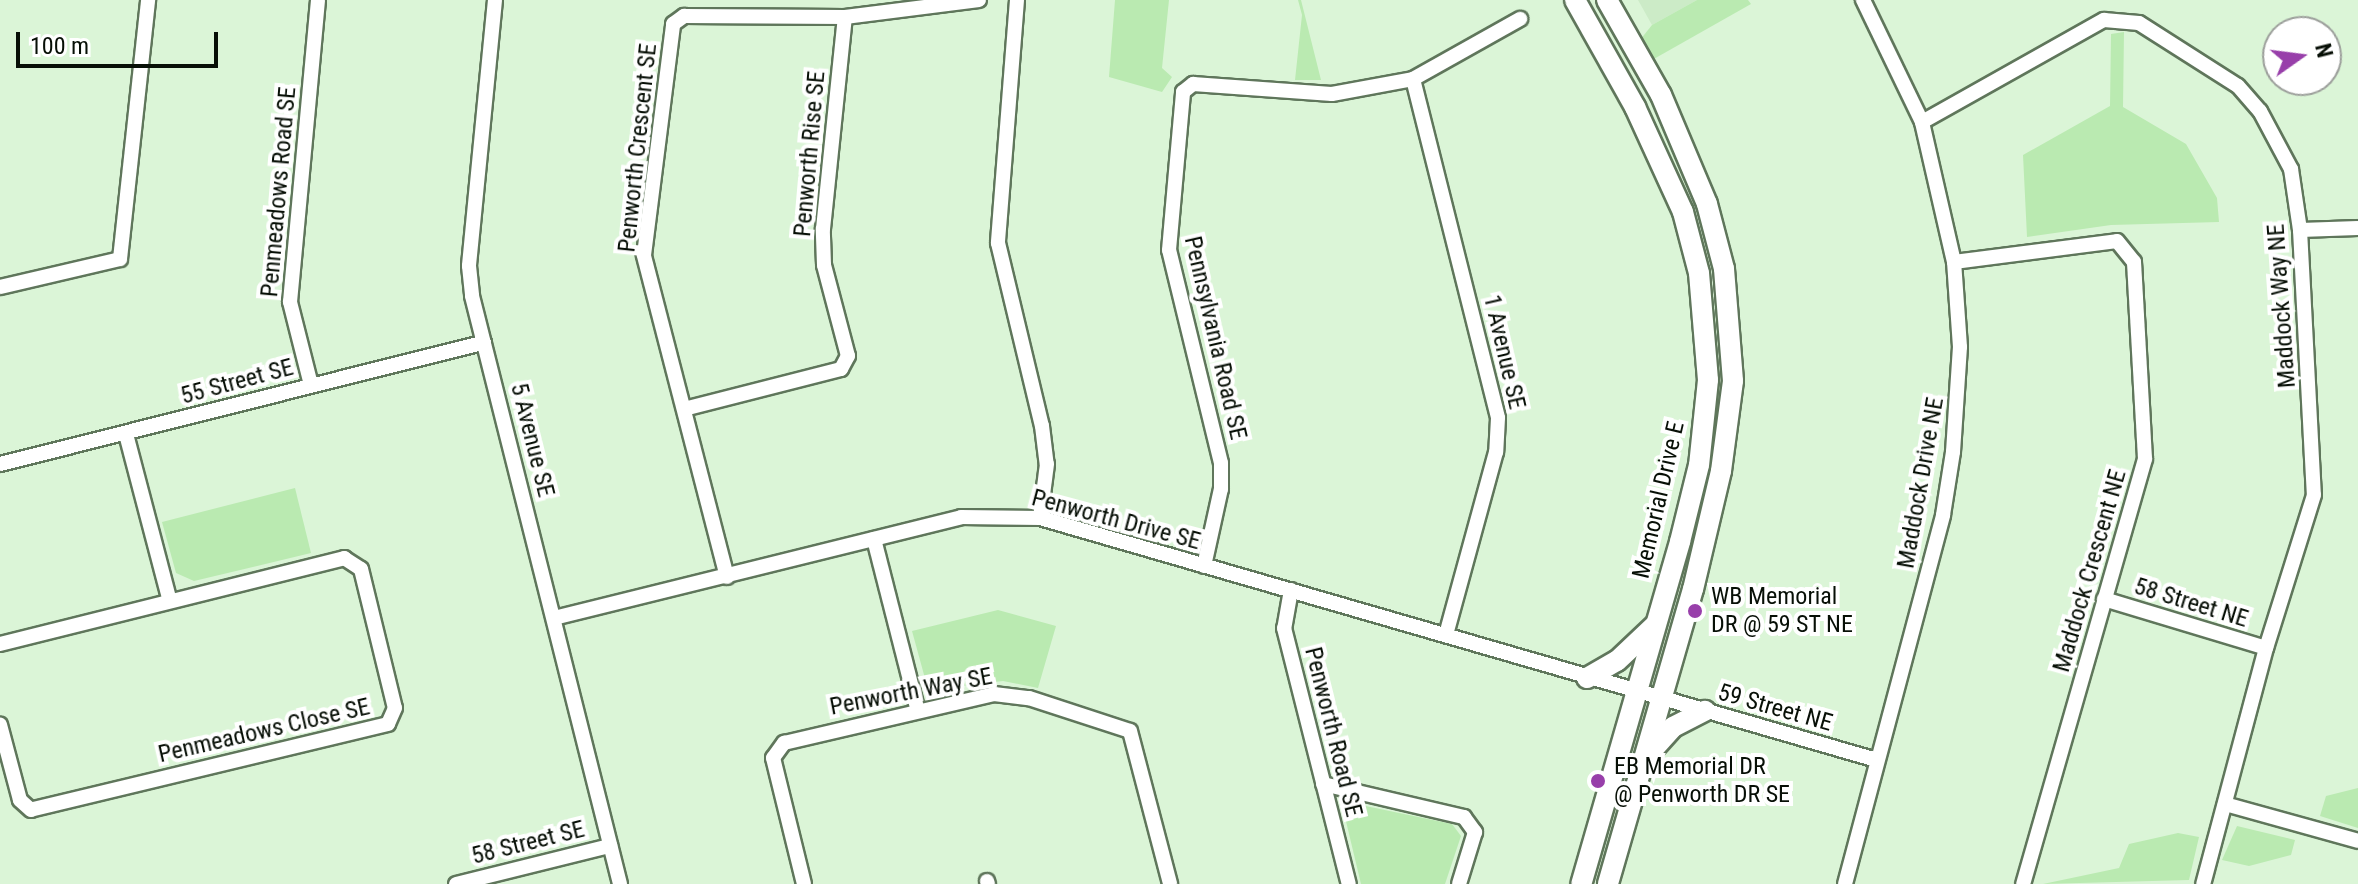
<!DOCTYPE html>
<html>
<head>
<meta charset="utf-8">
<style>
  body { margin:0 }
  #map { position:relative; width:2358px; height:884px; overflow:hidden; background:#dbf5d7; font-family:"Roboto Condensed",sans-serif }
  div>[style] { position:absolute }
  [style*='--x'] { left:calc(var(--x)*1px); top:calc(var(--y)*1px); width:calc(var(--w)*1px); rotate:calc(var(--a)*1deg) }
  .built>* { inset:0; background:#ccebc7 }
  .green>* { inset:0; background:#baeab1 }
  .roads { filter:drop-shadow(2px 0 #5f765b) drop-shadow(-2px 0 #5f765b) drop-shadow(0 2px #5f765b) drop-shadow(0 -2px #5f765b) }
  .street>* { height:14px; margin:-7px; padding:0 7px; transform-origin:7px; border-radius:7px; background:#fff }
  .secondary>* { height:20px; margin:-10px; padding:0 10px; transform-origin:10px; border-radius:10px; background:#fff }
  .dots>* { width:22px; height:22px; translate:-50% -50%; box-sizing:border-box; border:4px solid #fff; border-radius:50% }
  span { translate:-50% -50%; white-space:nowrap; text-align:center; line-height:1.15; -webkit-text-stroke:8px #fff; paint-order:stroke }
  .street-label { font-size:24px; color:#070f06 }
  .poi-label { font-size:24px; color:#070f06 }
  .left { translate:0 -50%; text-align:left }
  .north { position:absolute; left:2262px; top:16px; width:80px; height:80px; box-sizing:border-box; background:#fff; border:2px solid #9c9f9b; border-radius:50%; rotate:76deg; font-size:22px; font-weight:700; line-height:32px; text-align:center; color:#070f06 }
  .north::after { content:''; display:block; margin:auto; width:28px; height:36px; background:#983faa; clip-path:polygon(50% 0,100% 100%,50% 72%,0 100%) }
  .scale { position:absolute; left:16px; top:32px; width:202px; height:36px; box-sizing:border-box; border:4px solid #070f06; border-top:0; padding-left:10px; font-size:24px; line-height:28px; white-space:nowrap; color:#070f06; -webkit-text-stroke:6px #fff; paint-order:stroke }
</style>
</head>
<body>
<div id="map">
  <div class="built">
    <div style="clip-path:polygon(1638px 0,1697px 0,1652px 25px)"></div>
  </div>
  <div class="green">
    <div style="clip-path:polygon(1115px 0,1169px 0,1162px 68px,1172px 77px,1162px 92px,1109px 77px)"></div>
    <div style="clip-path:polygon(1298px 0,1301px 0,1321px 80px,1295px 80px,1302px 15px)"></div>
    <div style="clip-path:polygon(1697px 0,1748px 0,1751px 4px,1652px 60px,1640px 40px,1652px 25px)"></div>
    <div style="clip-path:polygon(2124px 32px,2123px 107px,2186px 144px,2217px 198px,2219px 222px,2111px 225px,2027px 237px,2023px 155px,2110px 106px,2111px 34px)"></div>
    <div style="clip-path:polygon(295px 488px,311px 553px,194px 581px,176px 573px,162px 522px)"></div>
    <div style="clip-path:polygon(998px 610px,1056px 626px,1038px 688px,1003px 681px,939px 689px,926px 682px,912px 631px)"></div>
    <div style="clip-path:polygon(2358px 788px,2358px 828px,2320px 816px,2326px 796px)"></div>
    <div style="clip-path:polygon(1356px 804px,1452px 824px,1461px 836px,1445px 884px,1361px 884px,1344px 813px)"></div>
    <div style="clip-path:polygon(2237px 826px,2295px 840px,2291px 855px,2249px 866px,2222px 860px)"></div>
    <div style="clip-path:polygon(2178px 833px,2199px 837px,2189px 880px,2043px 884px,2119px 868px,2129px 844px)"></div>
  </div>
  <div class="roads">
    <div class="street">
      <div style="--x:495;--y:0;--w:267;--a:95.6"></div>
      <div style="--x:469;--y:266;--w:30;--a:84"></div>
      <div style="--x:472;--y:296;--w:606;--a:75.87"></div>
      <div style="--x:1017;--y:0;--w:244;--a:94.5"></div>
      <div style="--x:998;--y:243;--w:188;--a:76.5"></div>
      <div style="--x:1042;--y:426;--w:38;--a:83"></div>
      <div style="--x:1047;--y:464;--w:54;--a:97.4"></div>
      <div style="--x:1413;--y:79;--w:349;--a:75.9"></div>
      <div style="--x:1498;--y:418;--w:34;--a:93"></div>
      <div style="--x:1496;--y:452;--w:190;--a:105.3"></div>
      <div style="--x:1922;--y:122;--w:209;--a:-29.3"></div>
      <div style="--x:2104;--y:20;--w:35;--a:5"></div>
      <div style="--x:2139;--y:23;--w:117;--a:32.5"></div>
      <div style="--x:2238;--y:86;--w:33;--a:49"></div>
      <div style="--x:2260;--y:111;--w:66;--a:61.9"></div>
      <div style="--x:2291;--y:169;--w:62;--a:81.6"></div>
      <div style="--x:2300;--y:230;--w:265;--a:87"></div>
      <div style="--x:2314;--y:495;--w:160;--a:107.4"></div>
      <div style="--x:2266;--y:648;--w:244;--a:104.9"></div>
      <div style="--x:2300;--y:230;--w:58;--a:-2"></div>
      <div style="--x:1954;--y:262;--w:164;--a:-7.3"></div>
      <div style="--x:2117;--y:241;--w:27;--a:51"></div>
      <div style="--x:2134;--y:262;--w:197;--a:86.8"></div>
      <div style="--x:2145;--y:459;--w:442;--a:106"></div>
      <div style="--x:0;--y:287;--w:123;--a:-13.1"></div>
      <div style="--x:120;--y:259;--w:261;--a:-83.8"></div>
      <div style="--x:311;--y:385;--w:86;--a:-104.2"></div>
      <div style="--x:290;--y:302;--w:303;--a:-84.7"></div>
      <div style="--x:684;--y:409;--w:162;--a:-14.3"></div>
      <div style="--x:841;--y:369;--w:15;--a:-62"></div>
      <div style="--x:848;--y:356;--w:94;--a:-104.8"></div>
      <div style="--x:824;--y:265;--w:36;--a:-92"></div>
      <div style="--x:823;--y:229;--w:213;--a:-84.1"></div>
      <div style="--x:126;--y:434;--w:170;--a:75.3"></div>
      <div style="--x:0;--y:464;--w:499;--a:-14.1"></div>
      <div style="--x:874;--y:539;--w:174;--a:75.7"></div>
      <div style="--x:1204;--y:566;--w:79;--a:-77.6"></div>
      <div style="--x:1221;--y:489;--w:26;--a:-90"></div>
      <div style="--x:1221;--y:463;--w:219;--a:-103.7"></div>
      <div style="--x:1169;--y:250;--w:159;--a:-84.9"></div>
      <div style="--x:1183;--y:92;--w:13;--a:-39"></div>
      <div style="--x:1193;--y:84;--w:139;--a:4.1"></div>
      <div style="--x:1332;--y:94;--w:82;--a:-10.5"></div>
      <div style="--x:1413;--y:79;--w:123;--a:-29.3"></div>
      <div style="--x:727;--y:577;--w:333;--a:-104.5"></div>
      <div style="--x:644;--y:255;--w:233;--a:-82.8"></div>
      <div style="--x:673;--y:24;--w:14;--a:-36"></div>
      <div style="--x:684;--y:16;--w:161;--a:0.4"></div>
      <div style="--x:845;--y:17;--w:135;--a:-7.2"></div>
      <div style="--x:1291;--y:590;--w:39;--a:100"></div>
      <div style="--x:1284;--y:628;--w:264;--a:75.8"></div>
      <div style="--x:2104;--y:599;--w:169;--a:16.8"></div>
      <div style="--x:554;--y:618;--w:419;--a:-13.9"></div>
      <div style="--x:961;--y:517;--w:79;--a:0.7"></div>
      <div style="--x:1040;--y:518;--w:871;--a:16.13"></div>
      <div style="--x:0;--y:644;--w:355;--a:-14"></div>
      <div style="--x:344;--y:558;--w:20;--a:33"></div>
      <div style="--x:361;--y:569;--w:143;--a:76.3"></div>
      <div style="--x:395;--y:708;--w:17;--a:114"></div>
      <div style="--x:388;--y:724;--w:367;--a:166.5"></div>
      <div style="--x:31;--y:810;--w:15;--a:-138"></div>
      <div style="--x:20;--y:800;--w:78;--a:-104.9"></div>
      <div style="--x:1323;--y:784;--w:145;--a:13.2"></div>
      <div style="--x:1464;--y:817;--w:19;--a:54"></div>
      <div style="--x:1475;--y:832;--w:54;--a:107.1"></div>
      <div style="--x:2225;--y:804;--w:138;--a:15.5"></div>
      <div style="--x:987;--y:881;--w:3;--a:72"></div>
      <div style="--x:456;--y:884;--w:159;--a:-13.9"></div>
      <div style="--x:804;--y:884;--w:130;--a:-103.8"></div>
      <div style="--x:773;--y:758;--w:19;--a:-54"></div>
      <div style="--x:784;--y:743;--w:216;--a:-13.1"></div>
      <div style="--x:994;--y:694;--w:35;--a:7"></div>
      <div style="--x:1029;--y:698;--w:106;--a:18.1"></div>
      <div style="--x:1130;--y:731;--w:158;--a:75.3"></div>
      <div style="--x:1845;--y:884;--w:382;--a:-75.1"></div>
      <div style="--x:1943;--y:515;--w:64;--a:-81"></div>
      <div style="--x:1953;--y:452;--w:105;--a:-86.2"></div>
      <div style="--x:1960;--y:347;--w:85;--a:-94"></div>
      <div style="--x:1954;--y:262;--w:144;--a:-102.9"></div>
      <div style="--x:1922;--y:122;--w:136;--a:-115.8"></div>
    </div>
    <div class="secondary">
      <div style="--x:1575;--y:0;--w:123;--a:60.7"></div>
      <div style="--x:1635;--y:107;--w:115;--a:65.4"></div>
      <div style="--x:1683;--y:212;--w:63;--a:75.3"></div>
      <div style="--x:1699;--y:273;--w:107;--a:85.2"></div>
      <div style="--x:1708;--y:380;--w:85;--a:96"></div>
      <div style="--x:1699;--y:465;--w:79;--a:103.9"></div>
      <div style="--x:1680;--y:542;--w:356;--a:106.1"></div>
      <div style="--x:1607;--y:0;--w:109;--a:60.4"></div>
      <div style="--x:1661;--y:95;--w:118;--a:67.1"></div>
      <div style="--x:1707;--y:204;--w:67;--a:75.3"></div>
      <div style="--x:1724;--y:269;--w:112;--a:85.4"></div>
      <div style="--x:1733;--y:381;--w:91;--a:97.6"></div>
      <div style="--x:1721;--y:471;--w:121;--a:103.3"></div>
      <div style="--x:1693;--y:589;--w:307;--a:106.1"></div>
      <div style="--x:1587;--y:678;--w:34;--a:-30"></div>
      <div style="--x:1617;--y:661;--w:51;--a:-43.4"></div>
      <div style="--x:1647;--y:756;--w:39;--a:-48"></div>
      <div style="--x:1673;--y:727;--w:36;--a:-27"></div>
    </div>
  </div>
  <div class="dots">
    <div style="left:1695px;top:611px;background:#983faa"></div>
    <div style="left:1598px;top:781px;background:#983faa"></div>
  </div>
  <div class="street-label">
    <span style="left:638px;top:148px;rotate:-84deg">Penworth Crescent SE</span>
    <span style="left:810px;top:154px;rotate:-85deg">Penworth Rise SE</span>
    <span style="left:279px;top:192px;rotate:-85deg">Penmeadows Road SE</span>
    <span style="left:2282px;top:306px;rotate:-94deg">Maddock Way NE</span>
    <span style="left:1215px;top:338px;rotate:77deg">Pennsylvania Road SE</span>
    <span style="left:1504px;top:352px;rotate:77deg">1 Avenue SE</span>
    <span style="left:237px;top:382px;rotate:-15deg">55 Street SE</span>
    <span style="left:532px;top:440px;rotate:76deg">5 Avenue SE</span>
    <span style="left:1921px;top:483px;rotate:-80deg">Maddock Drive NE</span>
    <span style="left:1659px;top:500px;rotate:-77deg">Memorial Drive E</span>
    <span style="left:1116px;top:520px;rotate:15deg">Penworth Drive SE</span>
    <span style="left:2090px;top:571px;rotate:-74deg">Maddock Crescent NE</span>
    <span style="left:2191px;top:603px;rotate:17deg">58 Street NE</span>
    <span style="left:911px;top:692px;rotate:-11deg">Penworth Way SE</span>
    <span style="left:1775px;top:708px;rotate:16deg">59 Street NE</span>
    <span style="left:264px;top:731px;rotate:-13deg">Penmeadows Close SE</span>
    <span style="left:1333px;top:732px;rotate:76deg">Penworth Road SE</span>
    <span style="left:528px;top:843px;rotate:-14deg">58 Street SE</span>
  </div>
  <div class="poi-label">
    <span class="left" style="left:1711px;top:611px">WB Memorial<br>DR @ 59 ST NE</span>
    <span class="left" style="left:1614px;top:781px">EB Memorial DR<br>@ Penworth DR SE</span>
  </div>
  <div class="north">N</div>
  <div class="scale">100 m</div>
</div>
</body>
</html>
